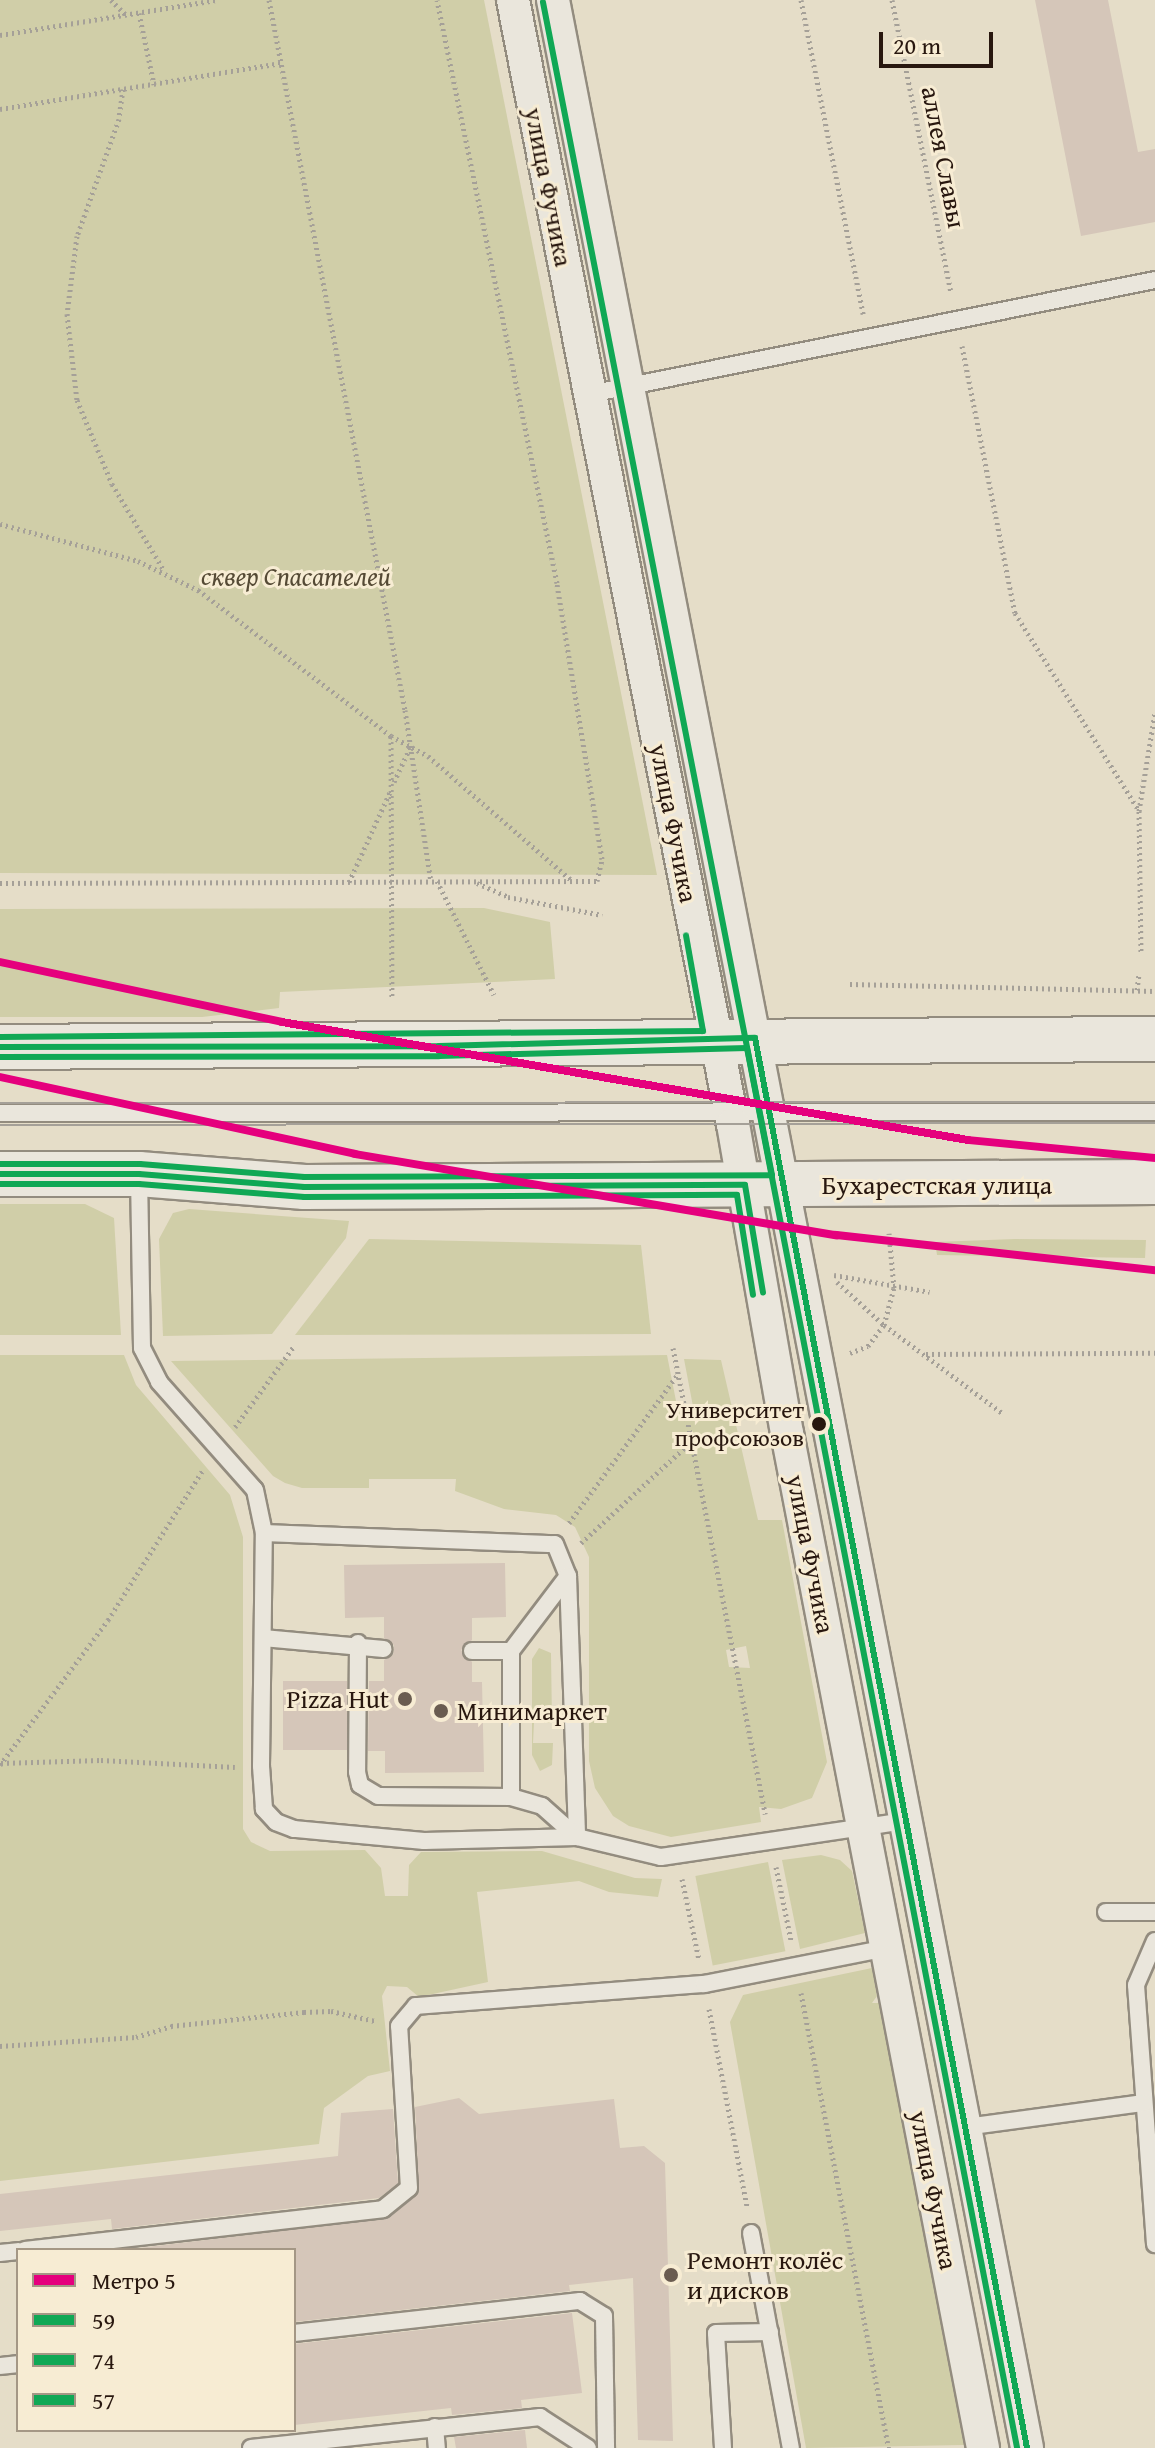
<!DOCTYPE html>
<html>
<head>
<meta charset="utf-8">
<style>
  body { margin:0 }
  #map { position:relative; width:1155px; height:2448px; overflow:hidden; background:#e5ddc8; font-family:"Gentium Book Plus",serif }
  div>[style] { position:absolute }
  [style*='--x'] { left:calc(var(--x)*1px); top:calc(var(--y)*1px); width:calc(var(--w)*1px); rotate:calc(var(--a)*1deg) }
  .green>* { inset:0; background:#d0cea8; transform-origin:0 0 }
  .building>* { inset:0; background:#d5c6b9; transform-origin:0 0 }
  .path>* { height:5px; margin-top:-2.5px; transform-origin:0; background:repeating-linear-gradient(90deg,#a5a098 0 2px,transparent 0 6px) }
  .roads { filter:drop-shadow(2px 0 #938c7f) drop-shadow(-2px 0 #938c7f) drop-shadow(0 2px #938c7f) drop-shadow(0 -2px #938c7f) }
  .lane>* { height:16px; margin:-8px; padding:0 8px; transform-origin:8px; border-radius:8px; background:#eae6dc }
  .street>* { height:32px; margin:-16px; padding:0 16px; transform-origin:16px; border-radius:16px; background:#eae6dc }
  .secondary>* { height:44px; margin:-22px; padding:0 22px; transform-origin:22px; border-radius:22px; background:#eae6dc }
  .tram>* { height:2px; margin:-1px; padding:0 1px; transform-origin:1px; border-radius:1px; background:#a5a098 }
  .bus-1>* { height:6px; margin:-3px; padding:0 3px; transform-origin:3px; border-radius:3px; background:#10a855 }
  .bus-2>* { height:6px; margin:-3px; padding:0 3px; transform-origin:3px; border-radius:3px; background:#10a855 }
  .bus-3>* { height:6px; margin:-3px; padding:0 3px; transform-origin:3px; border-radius:3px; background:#10a855 }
  .metro-1>* { height:8px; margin:-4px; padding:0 4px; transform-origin:4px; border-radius:4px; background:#e5007d }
  .dots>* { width:22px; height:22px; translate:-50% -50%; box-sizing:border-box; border:4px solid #f7ecd3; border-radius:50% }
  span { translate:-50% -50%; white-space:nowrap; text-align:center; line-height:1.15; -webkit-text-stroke:6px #f7ecd3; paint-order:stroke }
  .bus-label { font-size:24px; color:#28170f }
  .right { translate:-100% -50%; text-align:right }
  .street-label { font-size:26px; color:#28170f }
  .park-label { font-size:26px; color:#554a35; font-style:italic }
  .poi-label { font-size:26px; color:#28170f }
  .left { translate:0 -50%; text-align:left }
  .legend { position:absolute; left:16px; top:2248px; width:280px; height:184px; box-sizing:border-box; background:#f7ecd3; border:2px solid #a49785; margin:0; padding:10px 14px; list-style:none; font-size:24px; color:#28170f }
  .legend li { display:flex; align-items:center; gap:16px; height:40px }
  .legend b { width:40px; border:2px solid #a49785 }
  .scale { position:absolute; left:879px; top:32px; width:114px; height:36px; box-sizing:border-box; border:4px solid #28170f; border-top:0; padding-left:10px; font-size:24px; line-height:28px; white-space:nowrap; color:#28170f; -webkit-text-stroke:6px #f7ecd3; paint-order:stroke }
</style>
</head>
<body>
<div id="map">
  <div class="green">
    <div style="clip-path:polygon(0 0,484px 0,657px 875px,0 873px)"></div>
    <div style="clip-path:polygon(484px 908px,550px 922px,555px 979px,280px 992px,279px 1008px,202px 1017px,0 1017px,0 909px)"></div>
    <div style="clip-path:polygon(0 1204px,85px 1204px,114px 1218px,121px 1335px,0 1335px)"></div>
    <div style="clip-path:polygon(189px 1209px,349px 1221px,346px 1238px,272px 1334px,163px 1336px,159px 1239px,173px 1213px)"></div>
    <div style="clip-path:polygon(369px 1239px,641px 1245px,651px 1334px,295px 1335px)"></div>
    <div style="clip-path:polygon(1015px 1239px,1146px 1240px,1145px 1258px,937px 1255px,935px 1242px)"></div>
    <div style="clip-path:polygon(0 1355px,124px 1355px,136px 1385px,230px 1495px,243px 1537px,243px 1829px,251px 1842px,270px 1851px,365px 1850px,381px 1868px,385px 1896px,408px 1896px,409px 1865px,421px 1852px,542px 1851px,635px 1878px,662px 1879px,658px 1897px,609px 1892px,579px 1881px,477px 1892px,488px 1982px,419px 1997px,407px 1987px,387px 1986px,382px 1996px,390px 2071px,368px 2076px,324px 2108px,319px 2144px,0 2181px)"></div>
    <div style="clip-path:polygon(evenodd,667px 1355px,676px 1401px,683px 1413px,695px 1417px,684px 1359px,721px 1360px,758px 1520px,782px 1520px,827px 1762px,812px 1798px,781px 1809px,759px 1807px,761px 1822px,671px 1837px,629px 1826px,613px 1816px,595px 1788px,589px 1761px,589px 1557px,575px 1527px,556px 1515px,504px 1509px,455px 1491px,456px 1479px,369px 1479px,369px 1488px,302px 1488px,285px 1483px,273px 1476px,171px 1361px,667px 1355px,746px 1646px,750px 1668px,729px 1667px,726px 1650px,746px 1646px)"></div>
    <div style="clip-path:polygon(539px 1648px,551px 1653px,552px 1723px,534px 1723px,533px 1743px,553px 1743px,552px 1765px,540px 1771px,532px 1755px,532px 1659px)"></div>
    <div style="clip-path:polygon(821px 1855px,840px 1860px,852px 1871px,865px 1933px,800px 1949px,782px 1860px)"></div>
    <div style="left:768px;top:1862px;width:91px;height:74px;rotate:79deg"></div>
    <div style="clip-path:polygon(872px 1968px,877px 1996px,872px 2003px,879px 2003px,964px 2445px,806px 2448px,730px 2022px,743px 1995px)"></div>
  </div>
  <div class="building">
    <div style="clip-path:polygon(1035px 0,1108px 0,1138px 152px,1155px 149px,1155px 222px,1081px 236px)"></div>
    <div style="clip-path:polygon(505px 1563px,506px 1617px,472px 1618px,472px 1640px,461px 1650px,472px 1662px,472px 1682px,482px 1682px,484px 1772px,385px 1773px,385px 1751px,368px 1751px,369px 1681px,384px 1681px,384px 1660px,393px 1655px,394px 1645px,384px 1638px,384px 1617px,345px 1618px,344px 1565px)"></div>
    <div style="left:283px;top:1681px;width:64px;height:69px"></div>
    <div style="clip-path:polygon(459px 2098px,479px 2114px,614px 2099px,620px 2148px,644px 2146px,665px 2163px,673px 2441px,638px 2440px,633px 2278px,569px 2285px,570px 2291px,294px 2322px,294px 2250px,122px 2250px,389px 2218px,419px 2192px,415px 2107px)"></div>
    <div style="clip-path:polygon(393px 2109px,398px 2183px,379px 2198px,112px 2229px,111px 2219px,0 2231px,0 2194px,338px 2156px,341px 2113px)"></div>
    <div style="clip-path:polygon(572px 2313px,582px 2393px,521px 2400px,522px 2408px,452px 2415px,451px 2408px,294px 2425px,294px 2344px)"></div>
    <div style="clip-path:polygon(525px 2430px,527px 2448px,456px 2448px,454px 2437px)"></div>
  </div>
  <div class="path">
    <div style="--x:111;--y:0;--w:20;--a:45"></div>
    <div style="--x:269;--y:0;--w:723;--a:79.16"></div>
    <div style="--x:405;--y:710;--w:173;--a:81.4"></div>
    <div style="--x:801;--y:0;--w:320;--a:78.8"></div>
    <div style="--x:892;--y:0;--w:299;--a:78.6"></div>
    <div style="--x:139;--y:13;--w:73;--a:78.1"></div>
    <div style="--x:0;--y:35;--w:219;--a:-9.2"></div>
    <div style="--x:123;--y:89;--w:30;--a:98"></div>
    <div style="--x:119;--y:119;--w:124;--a:109.7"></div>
    <div style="--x:77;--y:236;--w:79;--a:97.3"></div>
    <div style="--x:67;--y:314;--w:87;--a:83.4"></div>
    <div style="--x:77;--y:400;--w:91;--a:67.4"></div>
    <div style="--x:112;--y:484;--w:99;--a:59"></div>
    <div style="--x:0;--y:109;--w:285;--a:-9.3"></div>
    <div style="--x:962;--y:346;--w:272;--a:78.8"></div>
    <div style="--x:1015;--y:613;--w:234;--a:57.9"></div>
    <div style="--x:1139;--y:811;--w:142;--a:89.2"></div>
    <div style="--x:0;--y:524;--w:143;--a:15"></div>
    <div style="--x:138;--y:561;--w:67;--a:25.8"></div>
    <div style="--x:198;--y:590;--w:242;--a:37.1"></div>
    <div style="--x:391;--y:736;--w:42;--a:28.4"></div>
    <div style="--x:428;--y:756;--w:189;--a:40.9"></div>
    <div style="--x:391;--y:736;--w:262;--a:89.8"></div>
    <div style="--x:394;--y:782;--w:38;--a:-65"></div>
    <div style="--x:1139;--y:811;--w:100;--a:-80.8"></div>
    <div style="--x:437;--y:881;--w:127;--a:63.4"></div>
    <div style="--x:349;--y:882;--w:99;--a:-65.5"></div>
    <div style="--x:0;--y:883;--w:597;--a:-0.19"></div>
    <div style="--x:597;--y:881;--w:23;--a:-77"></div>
    <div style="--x:602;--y:859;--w:280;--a:-99.3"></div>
    <div style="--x:557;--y:583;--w:595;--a:-101.63"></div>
    <div style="--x:477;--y:883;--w:34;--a:24"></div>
    <div style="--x:508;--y:897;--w:96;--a:10.8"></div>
    <div style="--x:850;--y:984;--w:305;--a:1.3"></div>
    <div style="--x:1137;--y:990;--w:17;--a:-83"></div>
    <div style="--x:834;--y:1275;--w:97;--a:10"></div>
    <div style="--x:837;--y:1282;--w:64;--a:42.5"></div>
    <div style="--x:884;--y:1325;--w:147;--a:36.7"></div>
    <div style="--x:673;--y:1348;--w:475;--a:78.8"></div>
    <div style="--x:850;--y:1353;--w:19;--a:-21"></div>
    <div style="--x:868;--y:1346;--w:26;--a:-53"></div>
    <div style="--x:884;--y:1325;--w:38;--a:-75"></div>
    <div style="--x:894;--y:1288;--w:55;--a:-95.2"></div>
    <div style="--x:926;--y:1354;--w:229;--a:-0.3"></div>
    <div style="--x:235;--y:1427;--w:100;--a:-53.9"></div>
    <div style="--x:569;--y:1523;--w:185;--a:-53.8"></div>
    <div style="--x:581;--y:1543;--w:149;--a:-42.6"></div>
    <div style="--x:1;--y:1763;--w:100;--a:-1.7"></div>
    <div style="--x:101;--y:1760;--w:134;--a:3"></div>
    <div style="--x:0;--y:1765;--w:181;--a:-53.3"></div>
    <div style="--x:108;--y:1620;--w:178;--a:-57.7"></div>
    <div style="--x:776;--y:1867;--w:75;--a:78.4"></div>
    <div style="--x:682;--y:1879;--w:83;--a:78.1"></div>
    <div style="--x:801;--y:1993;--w:463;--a:79.1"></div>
    <div style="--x:709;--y:2009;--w:202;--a:79.1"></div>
    <div style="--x:0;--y:2046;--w:136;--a:-3.8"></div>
    <div style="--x:136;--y:2037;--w:37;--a:-17"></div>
    <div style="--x:171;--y:2026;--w:134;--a:-6"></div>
    <div style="--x:304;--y:2012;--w:27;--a:-2"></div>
    <div style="--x:331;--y:2011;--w:45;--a:12.8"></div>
  </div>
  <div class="roads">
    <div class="lane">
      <div style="--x:590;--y:394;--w:576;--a:-11.41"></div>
      <div style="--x:0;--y:1113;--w:1155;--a:-0.05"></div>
      <div style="--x:139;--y:1176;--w:172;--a:89"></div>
      <div style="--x:142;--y:1348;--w:38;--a:63"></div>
      <div style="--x:159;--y:1382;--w:144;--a:48.4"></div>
      <div style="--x:255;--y:1490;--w:44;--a:78.2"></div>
      <div style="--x:264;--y:1533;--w:291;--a:2.2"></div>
      <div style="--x:555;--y:1544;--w:35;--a:68"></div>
      <div style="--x:568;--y:1576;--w:261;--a:88"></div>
      <div style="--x:577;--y:1837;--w:153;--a:178.5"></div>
      <div style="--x:424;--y:1841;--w:131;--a:-174.7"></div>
      <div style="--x:294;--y:1829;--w:19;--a:-159"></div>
      <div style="--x:276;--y:1822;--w:18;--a:-133"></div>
      <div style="--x:264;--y:1809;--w:43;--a:-94"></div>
      <div style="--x:261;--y:1766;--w:233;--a:-89.3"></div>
      <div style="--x:263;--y:1638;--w:121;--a:5.2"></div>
      <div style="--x:358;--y:1643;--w:129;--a:90.4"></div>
      <div style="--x:357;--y:1772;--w:13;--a:77"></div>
      <div style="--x:360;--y:1785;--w:21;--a:31"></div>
      <div style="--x:378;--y:1796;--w:133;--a:0.4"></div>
      <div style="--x:511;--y:1797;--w:32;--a:16"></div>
      <div style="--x:542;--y:1806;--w:47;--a:41.5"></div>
      <div style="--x:577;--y:1837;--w:86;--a:13.4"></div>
      <div style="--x:661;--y:1857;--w:247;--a:-8.4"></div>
      <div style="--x:472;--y:1651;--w:39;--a:0"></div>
      <div style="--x:511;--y:1797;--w:146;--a:-90"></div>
      <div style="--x:511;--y:1651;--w:94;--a:-52.8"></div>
      <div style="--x:1106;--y:1912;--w:49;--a:0"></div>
      <div style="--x:1155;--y:1941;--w:48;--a:113.4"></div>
      <div style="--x:1136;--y:1985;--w:260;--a:85.8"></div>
      <div style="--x:965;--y:2127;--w:180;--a:-7.7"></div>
      <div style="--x:751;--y:2233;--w:219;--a:79.5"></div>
      <div style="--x:25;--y:2250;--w:360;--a:-6.5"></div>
      <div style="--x:383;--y:2209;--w:33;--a:-39"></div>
      <div style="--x:409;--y:2188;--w:162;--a:-93.5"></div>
      <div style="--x:399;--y:2026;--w:26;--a:-50"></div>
      <div style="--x:416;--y:2006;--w:289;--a:-4.4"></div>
      <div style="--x:704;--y:1984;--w:187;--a:-11.1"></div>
      <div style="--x:0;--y:2253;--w:18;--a:-6"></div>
      <div style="--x:294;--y:2333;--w:288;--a:-6.4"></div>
      <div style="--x:580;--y:2301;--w:28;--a:32"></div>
      <div style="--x:604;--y:2316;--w:132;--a:89.1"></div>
      <div style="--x:0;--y:2366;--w:18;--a:-6"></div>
      <div style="--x:435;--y:2427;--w:21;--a:85"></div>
      <div style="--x:251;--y:2448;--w:291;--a:-6.1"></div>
      <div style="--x:540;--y:2417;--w:57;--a:32.9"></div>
      <div style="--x:723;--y:2448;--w:115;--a:-93.5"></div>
      <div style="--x:716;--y:2333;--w:54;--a:-1.1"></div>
    </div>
    <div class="street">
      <div style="--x:513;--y:0;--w:1145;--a:78.93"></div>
      <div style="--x:733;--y:1124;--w:314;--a:80.1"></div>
      <div style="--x:787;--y:1433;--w:1034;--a:79.07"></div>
      <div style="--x:553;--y:0;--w:2493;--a:79.04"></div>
    </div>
    <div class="secondary">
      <div style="--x:0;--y:1047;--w:1155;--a:-0.4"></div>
      <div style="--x:0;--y:1174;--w:139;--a:0"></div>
      <div style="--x:139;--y:1174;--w:166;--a:4.5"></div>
      <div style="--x:304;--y:1187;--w:851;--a:-0.34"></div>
    </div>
  </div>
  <div class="tram">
    <div style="--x:0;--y:1103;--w:1155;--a:-0.05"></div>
    <div style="--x:0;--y:1125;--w:1155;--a:-0.1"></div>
  </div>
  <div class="bus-1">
    <div style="--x:0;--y:1047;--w:439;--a:-0.1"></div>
    <div style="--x:439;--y:1046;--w:316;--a:-1.5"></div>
    <div style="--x:755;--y:1038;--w:1436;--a:79.08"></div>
    <div style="--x:0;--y:1174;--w:139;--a:0"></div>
    <div style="--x:139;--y:1174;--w:166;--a:4.5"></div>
    <div style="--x:304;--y:1187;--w:441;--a:-0.3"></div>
    <div style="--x:745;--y:1185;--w:109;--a:80.5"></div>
  </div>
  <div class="bus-2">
    <div style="--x:0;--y:1057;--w:439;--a:-0.1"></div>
    <div style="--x:439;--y:1056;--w:308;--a:-1.5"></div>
    <div style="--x:747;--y:1048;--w:1426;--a:79.08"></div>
    <div style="--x:0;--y:1184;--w:139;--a:0"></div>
    <div style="--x:139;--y:1184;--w:166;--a:4.5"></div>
    <div style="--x:304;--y:1197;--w:433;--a:-0.3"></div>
    <div style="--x:737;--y:1195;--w:101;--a:80.9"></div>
  </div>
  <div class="bus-3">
    <div style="--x:0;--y:1037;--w:703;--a:-0.49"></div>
    <div style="--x:703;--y:1031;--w:97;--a:-100.1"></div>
    <div style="--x:0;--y:1164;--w:140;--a:0"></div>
    <div style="--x:140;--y:1164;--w:165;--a:4.5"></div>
    <div style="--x:304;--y:1177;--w:468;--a:-0.2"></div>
    <div style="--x:772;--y:1175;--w:1195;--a:-101.05"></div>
  </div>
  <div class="metro-1">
    <div style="--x:0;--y:962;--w:288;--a:12"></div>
    <div style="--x:282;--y:1022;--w:696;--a:9.76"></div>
    <div style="--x:968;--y:1140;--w:188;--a:5.5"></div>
    <div style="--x:0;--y:1077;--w:363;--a:12.2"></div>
    <div style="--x:355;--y:1154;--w:488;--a:9.6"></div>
    <div style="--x:836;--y:1235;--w:321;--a:6.3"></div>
  </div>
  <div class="dots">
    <div style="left:819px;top:1424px;background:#28170f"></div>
    <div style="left:405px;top:1699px;background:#6a5c50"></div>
    <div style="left:441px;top:1711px;background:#6a5c50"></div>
    <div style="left:671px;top:2275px;background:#6a5c50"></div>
  </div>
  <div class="bus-label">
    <span class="right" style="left:804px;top:1424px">Университет<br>профсоюзов</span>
  </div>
  <div class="street-label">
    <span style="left:944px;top:157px;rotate:79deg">аллея Славы</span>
    <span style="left:549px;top:187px;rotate:79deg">улица Фучика</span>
    <span style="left:674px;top:823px;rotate:79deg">улица Фучика</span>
    <span style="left:937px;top:1185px">Бухарестская улица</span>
    <span style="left:811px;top:1554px;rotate:79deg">улица Фучика</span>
    <span style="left:934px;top:2190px;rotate:79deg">улица Фучика</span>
  </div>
  <div class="park-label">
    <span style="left:296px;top:576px">cквер Спасателей</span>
  </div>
  <div class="poi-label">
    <span class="right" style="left:389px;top:1699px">Pizza Hut</span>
    <span class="left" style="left:457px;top:1711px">Минимаркет</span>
    <span class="left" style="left:687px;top:2275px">Ремонт колёс<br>и дисков</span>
  </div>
  <ul class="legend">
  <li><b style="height:10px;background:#e5007d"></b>Метро 5</li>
  <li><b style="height:10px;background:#10a855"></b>59</li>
  <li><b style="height:10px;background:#10a855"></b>74</li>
  <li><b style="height:10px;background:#10a855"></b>57</li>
  </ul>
  <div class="scale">20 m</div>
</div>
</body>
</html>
